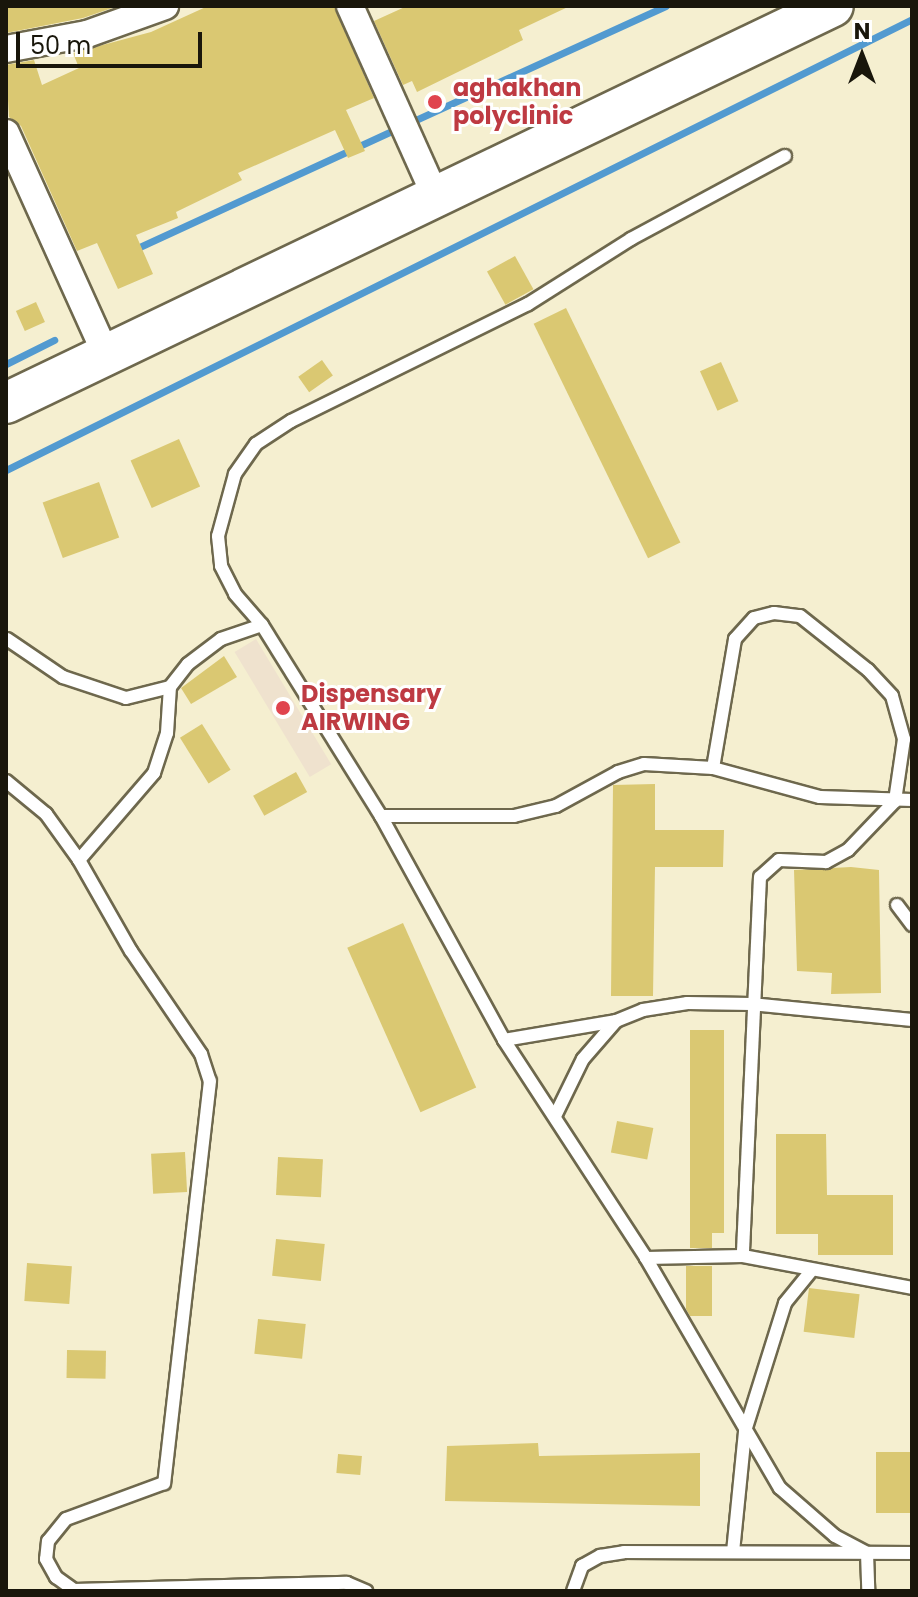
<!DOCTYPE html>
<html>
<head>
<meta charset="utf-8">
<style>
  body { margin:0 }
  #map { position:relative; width:918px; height:1597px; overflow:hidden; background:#f5efd0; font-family:Poppins,sans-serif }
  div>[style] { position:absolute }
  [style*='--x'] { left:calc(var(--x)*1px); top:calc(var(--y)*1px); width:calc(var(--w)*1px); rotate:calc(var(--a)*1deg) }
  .medical>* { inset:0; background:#efe2ce; transform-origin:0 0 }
  .stream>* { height:7px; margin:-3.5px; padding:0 3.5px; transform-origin:3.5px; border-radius:3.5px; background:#529ad0 }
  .building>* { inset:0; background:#dac872; transform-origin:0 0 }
  .roads { filter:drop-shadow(2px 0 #6e684d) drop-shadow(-2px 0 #6e684d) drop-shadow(0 2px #6e684d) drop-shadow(0 -2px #6e684d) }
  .lane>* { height:12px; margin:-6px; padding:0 6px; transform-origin:6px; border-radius:6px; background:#fff }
  .street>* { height:26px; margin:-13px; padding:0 13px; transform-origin:13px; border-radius:13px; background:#fff }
  .primary>* { height:40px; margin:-20px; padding:0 20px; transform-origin:20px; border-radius:20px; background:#fff }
  .dots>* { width:22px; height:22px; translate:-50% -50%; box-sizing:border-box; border:4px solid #fff; border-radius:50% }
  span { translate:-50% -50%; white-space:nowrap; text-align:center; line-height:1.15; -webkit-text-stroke:6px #fff; paint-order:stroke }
  .health-label { font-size:24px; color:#be3a42; font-weight:700 }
  .left { translate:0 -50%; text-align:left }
  .frame { position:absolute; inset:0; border:8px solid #19160b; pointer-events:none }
  .north { position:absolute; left:822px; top:16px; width:80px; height:80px; -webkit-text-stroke:6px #fff; paint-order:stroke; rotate:0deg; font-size:22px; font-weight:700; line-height:32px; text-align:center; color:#19160b }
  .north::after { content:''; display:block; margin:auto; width:28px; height:36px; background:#19160b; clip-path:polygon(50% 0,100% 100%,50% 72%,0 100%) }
  .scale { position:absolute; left:16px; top:32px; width:186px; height:36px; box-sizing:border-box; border:4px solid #19160b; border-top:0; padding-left:10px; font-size:24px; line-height:28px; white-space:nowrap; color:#19160b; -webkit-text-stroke:6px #fff; paint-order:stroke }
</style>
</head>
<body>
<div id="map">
  <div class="medical">
    <div style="left:256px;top:639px;width:146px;height:25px;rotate:59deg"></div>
  </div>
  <div class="stream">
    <div style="--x:409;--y:123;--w:282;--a:-24.5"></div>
    <div style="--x:133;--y:250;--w:292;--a:-24.7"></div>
    <div style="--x:6;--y:364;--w:54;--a:-26.6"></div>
    <div style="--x:6;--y:470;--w:1012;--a:-26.46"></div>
  </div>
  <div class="building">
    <div style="clip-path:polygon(6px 6px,118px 6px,83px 18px,6px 33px)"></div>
    <div style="clip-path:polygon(208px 6px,334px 6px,374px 98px,346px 110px,365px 151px,348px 158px,335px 130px,238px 173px,242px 180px,176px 212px,178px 218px,136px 235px,153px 274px,118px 289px,97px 243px,77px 251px,21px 126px,9px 117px,6px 65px,34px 60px,42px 85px,79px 68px,73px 53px,151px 32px)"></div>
    <div style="clip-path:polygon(407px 6px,570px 6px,519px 30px,523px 40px,417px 92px,412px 81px,403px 85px,374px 21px)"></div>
    <div style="left:515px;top:256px;width:38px;height:32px;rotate:61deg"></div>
    <div style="left:36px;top:302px;width:22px;height:22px;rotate:66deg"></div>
    <div style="left:566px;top:308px;width:261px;height:36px;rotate:64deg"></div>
    <div style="left:322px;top:360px;width:19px;height:29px;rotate:55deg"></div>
    <div style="left:721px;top:362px;width:43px;height:23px;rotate:66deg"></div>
    <div style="left:179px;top:439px;width:52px;height:53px;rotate:66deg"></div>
    <div style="left:99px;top:482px;width:59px;height:60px;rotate:70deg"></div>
    <div style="clip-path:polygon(224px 656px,237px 677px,191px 704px,181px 688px)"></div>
    <div style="left:202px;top:724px;width:54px;height:26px;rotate:58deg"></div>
    <div style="left:296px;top:772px;width:23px;height:49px;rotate:61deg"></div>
    <div style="clip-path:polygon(655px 784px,655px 830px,724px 830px,723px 867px,655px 867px,653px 996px,611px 996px,613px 785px)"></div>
    <div style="clip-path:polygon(851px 867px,879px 870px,881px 993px,831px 994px,832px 973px,797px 971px,794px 870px)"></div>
    <div style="left:403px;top:923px;width:180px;height:61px;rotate:66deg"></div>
    <div style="clip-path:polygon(690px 1030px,724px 1030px,724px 1233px,712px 1233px,712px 1248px,690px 1248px)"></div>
    <div style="left:617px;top:1121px;width:37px;height:32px;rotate:11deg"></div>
    <div style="clip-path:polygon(776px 1134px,826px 1134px,827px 1195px,893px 1195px,893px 1255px,818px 1255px,818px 1234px,776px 1234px)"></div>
    <div style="left:185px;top:1152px;width:40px;height:34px;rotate:87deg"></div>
    <div style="left:278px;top:1157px;width:45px;height:38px;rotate:3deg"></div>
    <div style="left:276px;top:1239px;width:49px;height:37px;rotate:6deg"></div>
    <div style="left:27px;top:1263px;width:45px;height:38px;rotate:4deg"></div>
    <div style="clip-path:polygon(686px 1266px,712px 1266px,712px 1316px,690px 1316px,686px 1309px)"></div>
    <div style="left:809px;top:1288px;width:51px;height:44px;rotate:7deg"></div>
    <div style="left:258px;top:1319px;width:48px;height:35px;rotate:6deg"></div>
    <div style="left:67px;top:1350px;width:39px;height:28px;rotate:1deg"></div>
    <div style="clip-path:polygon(538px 1443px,539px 1456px,700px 1453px,700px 1506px,445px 1501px,447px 1446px)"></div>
    <div style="left:912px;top:1452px;width:61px;height:36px;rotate:90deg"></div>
    <div style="left:338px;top:1454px;width:24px;height:19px;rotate:5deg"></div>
  </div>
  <div class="roads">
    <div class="lane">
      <div style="--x:785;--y:156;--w:175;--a:151.7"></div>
      <div style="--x:631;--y:239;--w:122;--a:147.7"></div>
      <div style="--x:528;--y:304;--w:264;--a:153.7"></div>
      <div style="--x:291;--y:421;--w:42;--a:146.7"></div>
      <div style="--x:256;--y:444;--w:37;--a:125"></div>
      <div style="--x:235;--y:474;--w:64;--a:105.3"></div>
      <div style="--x:218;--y:536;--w:30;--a:84"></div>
      <div style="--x:221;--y:566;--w:31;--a:63"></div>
      <div style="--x:235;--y:594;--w:41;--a:48.9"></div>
      <div style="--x:262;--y:625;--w:225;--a:58.1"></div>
      <div style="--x:381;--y:816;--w:256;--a:61.2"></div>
      <div style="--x:504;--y:1040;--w:260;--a:56.9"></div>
      <div style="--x:646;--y:1258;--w:266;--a:59.8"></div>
      <div style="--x:780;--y:1488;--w:73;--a:41.1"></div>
      <div style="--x:835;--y:1536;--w:36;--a:28"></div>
      <div style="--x:867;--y:1553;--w:38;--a:88"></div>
      <div style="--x:7;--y:639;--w:68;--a:34.2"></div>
      <div style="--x:63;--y:677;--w:66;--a:18.4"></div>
      <div style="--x:126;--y:698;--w:45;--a:-14"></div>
      <div style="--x:170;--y:687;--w:29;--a:-52"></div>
      <div style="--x:188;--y:664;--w:41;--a:-37.1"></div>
      <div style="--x:221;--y:639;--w:43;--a:-18.9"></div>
      <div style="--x:713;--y:768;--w:131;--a:-80.3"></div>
      <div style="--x:735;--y:639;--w:28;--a:-48"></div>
      <div style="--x:754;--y:618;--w:21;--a:-14"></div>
      <div style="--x:774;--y:613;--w:26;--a:7"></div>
      <div style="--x:800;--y:616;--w:87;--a:38.5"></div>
      <div style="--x:868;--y:670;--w:35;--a:47"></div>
      <div style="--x:892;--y:696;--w:45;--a:74.4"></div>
      <div style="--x:904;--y:739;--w:63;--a:98.3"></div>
      <div style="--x:895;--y:801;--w:68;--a:133.8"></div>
      <div style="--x:848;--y:850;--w:25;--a:151"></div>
      <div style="--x:826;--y:862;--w:47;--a:-177.6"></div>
      <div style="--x:779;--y:860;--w:25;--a:138"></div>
      <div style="--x:760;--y:877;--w:379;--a:92.6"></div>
      <div style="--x:6;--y:781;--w:52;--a:39.5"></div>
      <div style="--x:46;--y:814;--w:57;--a:54.3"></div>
      <div style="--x:79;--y:860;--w:105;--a:60.3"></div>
      <div style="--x:131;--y:951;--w:125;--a:55.8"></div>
      <div style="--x:201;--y:1054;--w:28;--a:72"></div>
      <div style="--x:210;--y:1081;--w:405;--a:96.5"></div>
      <div style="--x:164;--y:1483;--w:104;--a:159.8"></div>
      <div style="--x:66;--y:1519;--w:28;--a:129"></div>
      <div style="--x:48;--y:1541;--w:18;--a:96"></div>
      <div style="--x:46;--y:1559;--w:21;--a:61"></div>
      <div style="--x:56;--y:1577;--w:22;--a:36"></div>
      <div style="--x:74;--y:1590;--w:273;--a:-1.5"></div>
      <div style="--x:347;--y:1583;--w:21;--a:23"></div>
      <div style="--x:381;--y:816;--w:133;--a:0"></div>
      <div style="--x:514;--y:816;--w:43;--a:-13.4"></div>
      <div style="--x:556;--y:806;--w:71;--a:-28.7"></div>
      <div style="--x:618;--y:772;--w:27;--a:-17"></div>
      <div style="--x:644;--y:764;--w:69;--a:3.3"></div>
      <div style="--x:713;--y:768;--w:111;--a:15.2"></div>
      <div style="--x:820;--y:797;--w:92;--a:1.9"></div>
      <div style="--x:79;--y:860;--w:115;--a:-49.2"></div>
      <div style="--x:154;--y:773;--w:42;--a:-72"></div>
      <div style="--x:167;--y:733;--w:46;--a:-86.3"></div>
      <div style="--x:897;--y:905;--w:25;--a:53"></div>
      <div style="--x:504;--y:1040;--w:114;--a:-9.6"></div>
      <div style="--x:556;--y:1114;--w:61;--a:-63.9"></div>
      <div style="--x:583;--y:1059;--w:50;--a:-49"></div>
      <div style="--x:616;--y:1021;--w:29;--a:-22"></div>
      <div style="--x:643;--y:1010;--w:45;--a:-9"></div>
      <div style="--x:687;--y:1003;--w:64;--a:0.9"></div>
      <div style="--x:751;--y:1004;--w:162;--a:5.7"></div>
      <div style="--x:646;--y:1258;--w:97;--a:-1.2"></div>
      <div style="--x:743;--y:1256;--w:172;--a:10.7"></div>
      <div style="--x:733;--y:1552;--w:122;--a:-84.3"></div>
      <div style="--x:745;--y:1431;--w:134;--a:-72.6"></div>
      <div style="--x:785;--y:1303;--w:41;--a:-50.9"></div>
      <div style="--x:573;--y:1591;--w:27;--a:-70"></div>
      <div style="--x:582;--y:1566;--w:21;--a:-29"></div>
      <div style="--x:600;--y:1556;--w:24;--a:-9"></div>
      <div style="--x:624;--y:1552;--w:288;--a:0.2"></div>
    </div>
    <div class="street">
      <div style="--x:350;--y:6;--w:207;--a:65.8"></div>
      <div style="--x:6;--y:49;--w:82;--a:-10.5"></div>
      <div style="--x:87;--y:34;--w:83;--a:-19.7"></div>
      <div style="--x:6;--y:133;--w:243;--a:65.7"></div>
    </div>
    <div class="primary">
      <div style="--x:6;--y:403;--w:917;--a:-25.64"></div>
    </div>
  </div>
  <div class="dots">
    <div style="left:435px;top:102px;background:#e0444e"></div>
    <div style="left:283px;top:708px;background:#e0444e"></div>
  </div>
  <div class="health-label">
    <span class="left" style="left:453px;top:102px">aghakhan<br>polyclinic</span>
    <span class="left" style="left:301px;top:708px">Dispensary<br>AIRWING</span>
  </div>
  <div class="frame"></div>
  <div class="north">N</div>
  <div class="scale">50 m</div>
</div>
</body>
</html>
